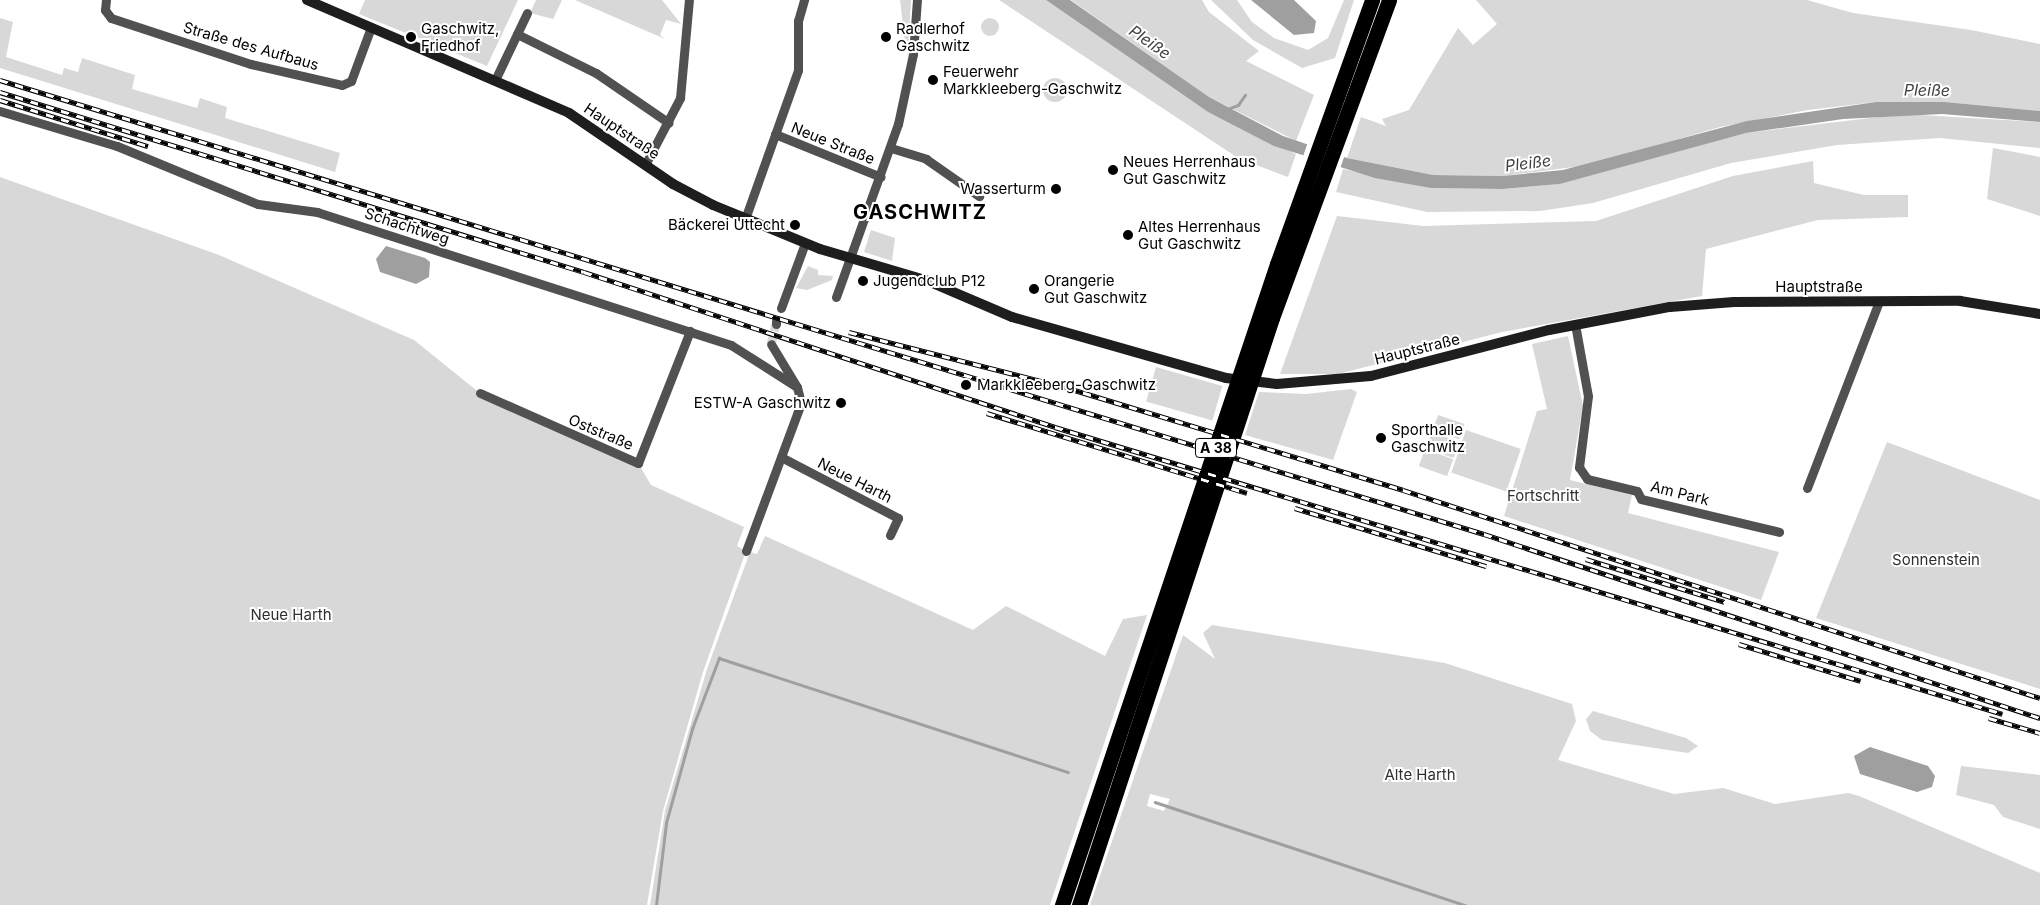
<!DOCTYPE html>
<html>
<head>
<meta charset="utf-8">
<style>
  body { margin:0 }
  #map { position:relative; width:2040px; height:905px; overflow:hidden; background:#fff; font-family:Inter,sans-serif }
  div>[style] { position:absolute }
  [style*='--x'] { left:calc(var(--x)*1px); top:calc(var(--y)*1px); width:calc(var(--w)*1px); rotate:calc(var(--a)*1deg) }
  .green>* { inset:0; background:#d8d8d8; transform-origin:0 0 }
  .round { border-radius:50% }
  .water>* { inset:0; background:#9f9f9f }
  .pier>* { inset:0; background:#fff; transform-origin:0 0 }
  .stream>* { height:2.5px; margin:-1.25px; padding:0 1.25px; transform-origin:1.25px; border-radius:1.25px; background:#9f9f9f }
  .street-tunnel>* { height:9px; margin-top:-4.5px; transform-origin:0; background:repeating-linear-gradient(90deg,#d9d9d9 0 9px,transparent 0 13.5px) }
  .street>* { height:9px; margin:-4.5px; padding:0 4.5px; transform-origin:4.5px; border-radius:4.5px; background:#515151 }
  .secondary>* { height:10px; margin:-5px; padding:0 5px; transform-origin:5px; border-radius:5px; background:#1e1e1e }
  .highway>* { height:15px; margin:-7.5px; padding:0 7.5px; transform-origin:7.5px; border-radius:7.5px; background:#000 }
  .rail>* { height:4.5px; margin-top:-2.25px; transform-origin:0; background:repeating-linear-gradient(90deg,#fff 0 8px,#000 0 16px); box-sizing:border-box; border-block:1px solid #000 }
  .dots>* { width:14px; height:14px; translate:-50% -50%; box-sizing:border-box; border:2px solid #fff; border-radius:50% }
  span { translate:-50% -50%; white-space:nowrap; text-align:center; line-height:1.15; -webkit-text-stroke:4px #fff; paint-order:stroke }
  .shield-label span { padding:1px 4px; background:#fff; border:1px solid; border-radius:4px; -webkit-text-stroke-width:0 }
  .shield-label { font-size:14px; color:#000; font-weight:700 }
  .poi-label { font-size:15px; color:#000 }
  .left { translate:0 -50%; text-align:left }
  .right { translate:-100% -50%; text-align:right }
  .street-label { font-size:15px; color:#000 }
  .park-label { font-size:15px; color:#2f2f2f }
  .water-label { font-size:16px; color:#404040; font-style:italic }
  .district-label { font-size:20px; color:#000; font-weight:700; letter-spacing:1px }
</style>
</head>
<body>
<div id="map">
  <div class="green">
    <div style="clip-path:polygon(365px 0,518px 0,487px 66px,359px 14px)"></div>
    <div style="clip-path:polygon(536px 0,562px 0,553px 19px,530px 13px)"></div>
    <div style="clip-path:polygon(575px 0,662px 0,681px 24px,666px 20px,660px 35px,665px 39px)"></div>
    <div style="clip-path:polygon(900px 0,911px 0,908px 50px,906px 50px)"></div>
    <div style="clip-path:polygon(999px 0,1046px 0,1208px 112px,1296px 154px,1288px 177px,1238px 158px)"></div>
    <div style="clip-path:polygon(1071px 0,1202px 0,1209px 12px,1259px 51px,1246px 61px,1314px 95px,1296px 141px,1209px 97px)"></div>
    <div style="clip-path:polygon(1211px 0,1237px 0,1252px 22px,1274px 38px,1308px 50px,1328px 38px,1344px 0,1354px 0,1335px 58px,1302px 68px,1253px 40px)"></div>
    <div style="clip-path:polygon(1476px 0,1807px 0,1853px 13px,1971px 30px,2040px 44px,2040px 111px,1945px 102px,1876px 102px,1808px 110px,1720px 127px,1590px 165px,1501px 176px,1433px 175px,1347px 158px,1361px 117px,1386px 126px,1382px 119px,1409px 110px,1458px 28px,1473px 45px,1497px 24px)"></div>
    <div class="round" style="left:981px;top:18px;width:18px;height:18px"></div>
    <div style="clip-path:polygon(0 18px,13px 22px,6px 57px,62px 75px,64px 68px,78px 72px,82px 58px,135px 75px,132px 89px,197px 108px,200px 98px,227px 107px,225px 118px,340px 153px,335px 172px,0 68px)"></div>
    <div class="round" style="left:1043px;top:78px;width:24px;height:24px"></div>
    <div style="clip-path:polygon(1904px 114px,2040px 122px,2040px 148px,1940px 138px,1837px 145px,1731px 163px,1593px 203px,1540px 211px,1427px 212px,1336px 192px,1343px 169px,1431px 188px,1502px 189px,1560px 184px,1745px 133px)"></div>
    <div style="clip-path:polygon(1993px 148px,2040px 157px,2040px 216px,1987px 199px)"></div>
    <div style="clip-path:polygon(1813px 161px,1814px 183px,1864px 195px,1908px 195px,1908px 217px,1818px 220px,1706px 249px,1702px 296px,1502px 332px,1338px 374px,1280px 374px,1337px 216px,1423px 226px,1596px 221px,1733px 176px)"></div>
    <div style="clip-path:polygon(0 177px,219px 255px,414px 340px,476px 390px,638px 463px,651px 485px,744px 527px,737px 546px,746px 551px,703px 672px,663px 811px,647px 905px,0 905px)"></div>
    <div style="clip-path:polygon(871px 230px,895px 238px,892px 261px,864px 252px)"></div>
    <div style="clip-path:polygon(808px 266px,818px 270px,818px 275px,833px 276px,832px 280px,807px 290px,796px 288px)"></div>
    <div style="clip-path:polygon(1568px 336px,1583px 406px,1570px 480px,1632px 495px,1628px 513px,1779px 552px,1761px 600px,1504px 516px,1537px 411px,1547px 409px,1532px 344px)"></div>
    <div style="left:1156px;top:367px;width:69px;height:36px;rotate:16deg"></div>
    <div style="clip-path:polygon(1351px 389px,1357px 392px,1333px 460px,1245px 435px,1259px 392px,1306px 394px)"></div>
    <div style="left:1438px;top:415px;width:28px;height:16px;rotate:19deg"></div>
    <div style="left:1466px;top:430px;width:58px;height:45px;rotate:19deg"></div>
    <div style="left:1432px;top:432px;width:29px;height:17px;rotate:20deg"></div>
    <div style="clip-path:polygon(1887px 442px,2040px 500px,2040px 689px,1816px 618px)"></div>
    <div style="left:1425px;top:449px;width:30px;height:18px;rotate:20deg"></div>
    <div style="clip-path:polygon(765px 536px,973px 630px,1006px 606px,1105px 656px,1123px 619px,1147px 615px,1050px 905px,650px 905px,665px 811px,707px 669px,750px 552px,757px 554px)"></div>
    <div style="clip-path:polygon(evenodd,1212px 625px,1445px 663px,1572px 704px,1576px 721px,1558px 760px,1674px 794px,1723px 788px,1775px 804px,1848px 793px,1859px 796px,2040px 873px,2040px 905px,1090px 905px,1183px 635px,1215px 659px,1203px 633px,1212px 625px,1150px 794px,1170px 799px,1164px 811px,1147px 806px,1150px 794px)"></div>
    <div style="clip-path:polygon(1593px 711px,1686px 738px,1698px 746px,1688px 753px,1602px 740px,1590px 731px,1586px 719px)"></div>
    <div style="clip-path:polygon(1961px 766px,2040px 775px,2040px 829px,2003px 817px,1994px 805px,1956px 795px)"></div>
  </div>
  <div class="water">
    <div style="clip-path:polygon(1046px 0,1070px 0,1209px 97px,1283px 136px,1347px 158px,1433px 175px,1502px 176px,1563px 170px,1747px 121px,1876px 102px,1945px 102px,2040px 111px,2040px 122px,1942px 114px,1843px 119px,1746px 133px,1560px 184px,1502px 189px,1431px 188px,1375px 178px,1274px 146px,1208px 112px)"></div>
    <div style="clip-path:polygon(1251px 0,1294px 0,1316px 21px,1314px 33px,1294px 35px)"></div>
    <div style="clip-path:polygon(386px 246px,425px 258px,430px 262px,429px 277px,416px 284px,380px 272px,376px 259px)"></div>
    <div style="clip-path:polygon(1870px 747px,1928px 766px,1935px 776px,1932px 787px,1917px 792px,1860px 774px,1854px 756px)"></div>
  </div>
  <div class="pier">
    <div style="left:1308px;top:142px;width:39px;height:18px;rotate:19deg"></div>
  </div>
  <div class="stream">
    <div style="--x:1228;--y:109;--w:11;--a:-22"></div>
    <div style="--x:1238;--y:105;--w:12;--a:-55"></div>
    <div style="--x:1155;--y:802;--w:327;--a:18.4"></div>
    <div style="--x:656;--y:905;--w:83;--a:-83"></div>
    <div style="--x:666;--y:823;--w:98;--a:-74.5"></div>
    <div style="--x:692;--y:729;--w:76;--a:-69.2"></div>
    <div style="--x:719;--y:658;--w:367;--a:18.1"></div>
  </div>
  <div class="street-tunnel">
    <div style="--x:771;--y:344;--w:21;--a:-76"></div>
  </div>
  <div class="street">
    <div style="--x:106;--y:0;--w:10;--a:96"></div>
    <div style="--x:105;--y:10;--w:10;--a:53"></div>
    <div style="--x:111;--y:18;--w:147;--a:18.2"></div>
    <div style="--x:251;--y:64;--w:93;--a:13"></div>
    <div style="--x:342;--y:85;--w:10;--a:-24"></div>
    <div style="--x:351;--y:81;--w:54;--a:-69.6"></div>
    <div style="--x:517;--y:34;--w:88;--a:26.3"></div>
    <div style="--x:596;--y:73;--w:88;--a:34.4"></div>
    <div style="--x:496;--y:78;--w:72;--a:-64.5"></div>
    <div style="--x:0;--y:111;--w:122;--a:16.7"></div>
    <div style="--x:117;--y:146;--w:152;--a:22.4"></div>
    <div style="--x:258;--y:204;--w:60;--a:7.7"></div>
    <div style="--x:317;--y:212;--w:435;--a:17.8"></div>
    <div style="--x:731;--y:345;--w:78;--a:32.5"></div>
    <div style="--x:775;--y:134;--w:114;--a:22.1"></div>
    <div style="--x:891;--y:148;--w:37;--a:17"></div>
    <div style="--x:926;--y:159;--w:65;--a:34.9"></div>
    <div style="--x:645;--y:165;--w:76;--a:-62.4"></div>
    <div style="--x:680;--y:98;--w:98;--a:-84.8"></div>
    <div style="--x:745;--y:219;--w:158;--a:-70.4"></div>
    <div style="--x:798;--y:70;--w:49;--a:-90"></div>
    <div style="--x:798;--y:21;--w:22;--a:-74"></div>
    <div style="--x:836;--y:297;--w:184;--a:-70.3"></div>
    <div style="--x:898;--y:124;--w:72;--a:-77.9"></div>
    <div style="--x:913;--y:54;--w:54;--a:-85.8"></div>
    <div style="--x:781;--y:308;--w:69;--a:-69.7"></div>
    <div style="--x:776;--y:324;--w:3;--a:-90"></div>
    <div style="--x:1575;--y:324;--w:73;--a:79.8"></div>
    <div style="--x:1588;--y:396;--w:72;--a:97.2"></div>
    <div style="--x:1579;--y:467;--w:14;--a:56"></div>
    <div style="--x:1587;--y:479;--w:51;--a:13.5"></div>
    <div style="--x:1637;--y:491;--w:9;--a:63"></div>
    <div style="--x:1641;--y:499;--w:142;--a:13.4"></div>
    <div style="--x:480;--y:393;--w:173;--a:23.9"></div>
    <div style="--x:638;--y:463;--w:142;--a:-68.5"></div>
    <div style="--x:781;--y:457;--w:132;--a:27.5"></div>
    <div style="--x:898;--y:518;--w:19;--a:115"></div>
    <div style="--x:1807;--y:488;--w:200;--a:-68.9"></div>
    <div style="--x:746;--y:551;--w:158;--a:-69.6"></div>
    <div style="--x:801;--y:403;--w:16;--a:-104"></div>
    <div style="--x:797;--y:387;--w:50;--a:-121.2"></div>
  </div>
  <div class="secondary">
    <div style="--x:307;--y:0;--w:285;--a:23.3"></div>
    <div style="--x:569;--y:113;--w:126;--a:34.3"></div>
    <div style="--x:673;--y:184;--w:45;--a:27.7"></div>
    <div style="--x:713;--y:205;--w:116;--a:22.4"></div>
    <div style="--x:820;--y:249;--w:114;--a:16.4"></div>
    <div style="--x:923;--y:279;--w:97;--a:23.1"></div>
    <div style="--x:1012;--y:317;--w:223;--a:15.9"></div>
    <div style="--x:1226;--y:378;--w:51;--a:6.7"></div>
    <div style="--x:1277;--y:384;--w:94;--a:-4.9"></div>
    <div style="--x:1371;--y:376;--w:184;--a:-14.5"></div>
    <div style="--x:1549;--y:330;--w:123;--a:-10.8"></div>
    <div style="--x:1670;--y:307;--w:64;--a:-4.5"></div>
    <div style="--x:1734;--y:302;--w:226;--a:-0.3"></div>
    <div style="--x:1960;--y:301;--w:81;--a:9.2"></div>
  </div>
  <div class="highway">
    <div style="--x:1062;--y:905;--w:676;--a:-71.46"></div>
    <div style="--x:1277;--y:264;--w:281;--a:-70.2"></div>
    <div style="--x:1079;--y:905;--w:618;--a:-71.8"></div>
    <div style="--x:1272;--y:318;--w:339;--a:-69.8"></div>
  </div>
  <div class="rail">
    <div style="--x:0;--y:80;--w:1552;--a:17.01"></div>
    <div style="--x:1484;--y:534;--w:586;--a:18.31"></div>
    <div style="--x:0;--y:92;--w:611;--a:17.13"></div>
    <div style="--x:584;--y:272;--w:496;--a:18.2"></div>
    <div style="--x:1055;--y:427;--w:990;--a:16.84"></div>
    <div style="--x:0;--y:100;--w:155;--a:17.3"></div>
    <div style="--x:849;--y:332;--w:226;--a:14.3"></div>
    <div style="--x:1068;--y:388;--w:350;--a:16.9"></div>
    <div style="--x:1403;--y:490;--w:670;--a:18.08"></div>
    <div style="--x:987;--y:413;--w:272;--a:17.1"></div>
    <div style="--x:1295;--y:508;--w:200;--a:16.9"></div>
    <div style="--x:1586;--y:559;--w:145;--a:17.2"></div>
    <div style="--x:1739;--y:644;--w:127;--a:16.9"></div>
    <div style="--x:1989;--y:718;--w:53;--a:16.4"></div>
  </div>
  <div class="dots">
    <div style="left:411px;top:37px;background:#000"></div>
    <div style="left:886px;top:37px;background:#000"></div>
    <div style="left:933px;top:80px;background:#000"></div>
    <div style="left:1113px;top:170px;background:#000"></div>
    <div style="left:1056px;top:189px;background:#000"></div>
    <div style="left:795px;top:225px;background:#000"></div>
    <div style="left:1128px;top:235px;background:#000"></div>
    <div style="left:863px;top:281px;background:#000"></div>
    <div style="left:1034px;top:289px;background:#000"></div>
    <div style="left:966px;top:385px;background:#000"></div>
    <div style="left:841px;top:403px;background:#000"></div>
    <div style="left:1381px;top:438px;background:#000"></div>
  </div>
  <div class="shield-label">
    <span style="left:1216px;top:448px">A 38</span>
  </div>
  <div class="poi-label">
    <span class="left" style="left:421px;top:37px">Gaschwitz,<br>Friedhof</span>
    <span class="left" style="left:896px;top:37px">Radlerhof<br>Gaschwitz</span>
    <span class="left" style="left:943px;top:80px">Feuerwehr<br>Markkleeberg-Gaschwitz</span>
    <span class="left" style="left:1123px;top:170px">Neues Herrenhaus<br>Gut Gaschwitz</span>
    <span class="right" style="left:1046px;top:189px">Wasserturm</span>
    <span class="right" style="left:785px;top:225px">Bäckerei Uttecht</span>
    <span class="left" style="left:1138px;top:235px">Altes Herrenhaus<br>Gut Gaschwitz</span>
    <span class="left" style="left:1044px;top:289px">Orangerie<br>Gut Gaschwitz</span>
    <span class="left" style="left:873px;top:281px">Jugendclub P12</span>
    <span class="left" style="left:977px;top:385px">Markkleeberg-Gaschwitz</span>
    <span class="right" style="left:831px;top:403px">ESTW-A Gaschwitz</span>
    <span class="left" style="left:1391px;top:438px">Sporthalle<br>Gaschwitz</span>
  </div>
  <div class="street-label">
    <span style="left:251px;top:46px;rotate:16deg">Straße des Aufbaus</span>
    <span style="left:622px;top:131px;rotate:34deg">Hauptstraße</span>
    <span style="left:833px;top:143px;rotate:22deg">Neue Straße</span>
    <span style="left:407px;top:226px;rotate:18deg">Schachtweg</span>
    <span style="left:1819px;top:287px">Hauptstraße</span>
    <span style="left:1417px;top:349px;rotate:-14deg">Hauptstraße</span>
    <span style="left:601px;top:432px;rotate:23deg">Oststraße</span>
    <span style="left:855px;top:480px;rotate:27deg">Neue Harth</span>
    <span style="left:1680px;top:493px;rotate:14deg">Am Park</span>
  </div>
  <div class="park-label">
    <span style="left:1543px;top:496px">Fortschritt</span>
    <span style="left:1936px;top:560px">Sonnenstein</span>
    <span style="left:291px;top:615px">Neue Harth</span>
    <span style="left:1420px;top:775px">Alte Harth</span>
  </div>
  <div class="water-label">
    <span style="left:1150px;top:42px;rotate:35deg">Pleiße</span>
    <span style="left:1927px;top:90px;rotate:1deg">Pleiße</span>
    <span style="left:1528px;top:163px;rotate:-7deg">Pleiße</span>
  </div>
  <div class="district-label">
    <span style="left:920px;top:212px">GASCHWITZ</span>
  </div>
</div>
</body>
</html>
